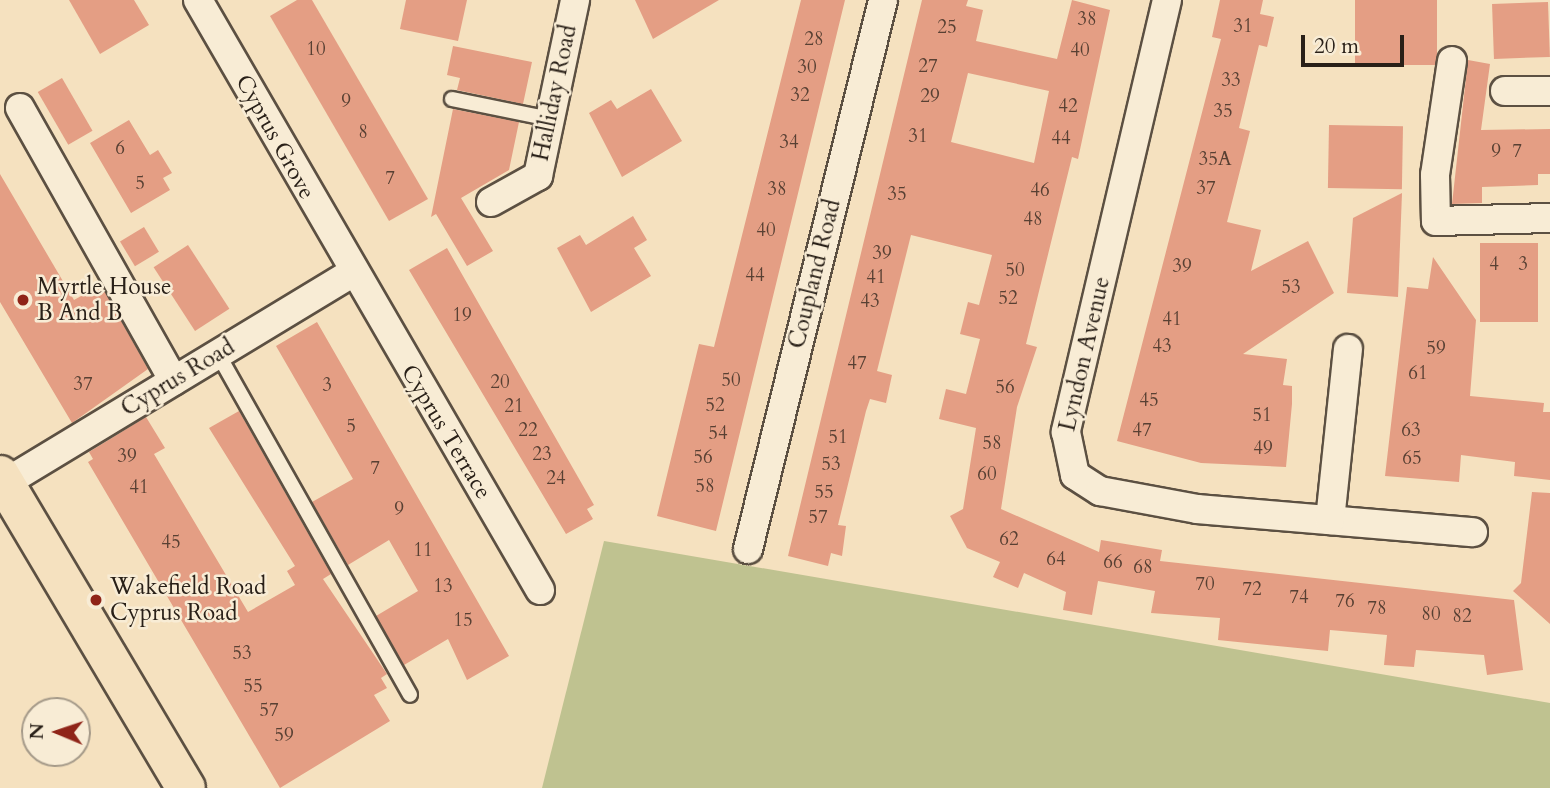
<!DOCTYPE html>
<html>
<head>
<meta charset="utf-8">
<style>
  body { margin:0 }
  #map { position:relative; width:1550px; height:788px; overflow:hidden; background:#f5e1bf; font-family:Cardo,serif }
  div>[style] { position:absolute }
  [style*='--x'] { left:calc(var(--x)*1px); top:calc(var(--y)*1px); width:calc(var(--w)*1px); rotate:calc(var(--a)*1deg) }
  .green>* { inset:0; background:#bfc290 }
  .building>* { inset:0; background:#e49e84; transform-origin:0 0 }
  .roads { filter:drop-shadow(2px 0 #5c5042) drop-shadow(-2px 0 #5c5042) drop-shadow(0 2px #5c5042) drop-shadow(0 -2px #5c5042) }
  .lane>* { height:14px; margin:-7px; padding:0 7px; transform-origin:7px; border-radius:7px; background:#f8ecd5 }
  .street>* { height:28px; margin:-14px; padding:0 14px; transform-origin:14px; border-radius:14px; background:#f8ecd5 }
  .primary>* { height:38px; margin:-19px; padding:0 19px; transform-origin:19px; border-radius:19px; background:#f5e1bf }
  .dots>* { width:19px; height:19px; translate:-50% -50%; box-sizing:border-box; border:4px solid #f8ecd5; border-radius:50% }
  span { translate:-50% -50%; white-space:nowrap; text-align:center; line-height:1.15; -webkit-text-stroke:5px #f8ecd5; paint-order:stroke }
  .number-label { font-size:19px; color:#584033 }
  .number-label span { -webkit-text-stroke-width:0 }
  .street-label { font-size:23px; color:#292018 }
  .poi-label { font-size:23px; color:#292018 }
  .left { translate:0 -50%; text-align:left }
  .north { position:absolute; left:21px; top:697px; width:70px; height:70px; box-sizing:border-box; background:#f8ecd5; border:2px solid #a59a89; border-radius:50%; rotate:272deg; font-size:19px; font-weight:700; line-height:28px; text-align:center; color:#292018 }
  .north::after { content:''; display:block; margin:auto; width:24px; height:32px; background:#8f2418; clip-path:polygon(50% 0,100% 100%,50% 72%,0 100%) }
  .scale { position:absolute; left:1301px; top:35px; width:103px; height:32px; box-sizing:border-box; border:4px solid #292018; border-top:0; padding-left:9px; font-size:21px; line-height:24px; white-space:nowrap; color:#292018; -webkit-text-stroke:5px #f8ecd5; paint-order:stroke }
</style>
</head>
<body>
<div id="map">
  <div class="green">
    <div style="clip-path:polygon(604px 541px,1550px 703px,1550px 788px,542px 788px)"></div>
  </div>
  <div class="building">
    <div style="clip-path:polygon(69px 0,134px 0,149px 25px,100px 54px)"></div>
    <div style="clip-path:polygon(297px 0,312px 0,428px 199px,389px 221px,270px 16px)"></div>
    <div style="clip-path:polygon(406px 0,467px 0,458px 41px,400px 29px)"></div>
    <div style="clip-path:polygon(635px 0,719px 0,653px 39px)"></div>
    <div style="clip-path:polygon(801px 0,845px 0,716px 531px,657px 516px,699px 344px,714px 347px)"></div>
    <div style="clip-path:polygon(evenodd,922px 0,968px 0,966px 6px,983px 10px,976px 41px,1057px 59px,1072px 0,1110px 10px,1078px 159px,1072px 157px,1026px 344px,1037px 347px,1017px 407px,1001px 509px,1099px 552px,1101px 540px,1162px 550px,1160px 561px,1514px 600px,1523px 670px,1487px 675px,1484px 655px,1416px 650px,1414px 667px,1384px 665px,1387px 635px,1330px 630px,1328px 651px,1218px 640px,1220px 618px,1151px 613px,1155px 591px,1098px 581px,1092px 615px,1063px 610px,1066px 592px,1024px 573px,1018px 588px,993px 577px,1000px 562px,967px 548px,950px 516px,963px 509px,976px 428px,939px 419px,946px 389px,966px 394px,980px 339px,960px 334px,968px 302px,979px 305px,992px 255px,911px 235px,877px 371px,892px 375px,886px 403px,870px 399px,866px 411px,838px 525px,846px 526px,842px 556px,831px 553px,828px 566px,788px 556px,922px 0,968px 73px,1049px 91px,1034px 163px,951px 142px,968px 73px)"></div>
    <div style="clip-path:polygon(1220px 0,1263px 0,1260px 14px,1274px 17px,1267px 47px,1259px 45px,1239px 128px,1250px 131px,1227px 222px,1261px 230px,1251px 271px,1308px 241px,1334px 293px,1243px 354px,1287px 359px,1283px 385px,1292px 386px,1292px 404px,1286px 467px,1201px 463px,1117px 441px,1221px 39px,1212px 37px)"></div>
    <div style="left:1355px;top:0;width:82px;height:65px"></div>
    <div style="left:1548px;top:2px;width:55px;height:56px;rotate:88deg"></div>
    <div style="clip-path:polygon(453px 46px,532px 62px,523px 104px,457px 90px,460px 78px,447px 75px)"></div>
    <div style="clip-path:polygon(1468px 60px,1490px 64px,1481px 130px,1550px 129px,1550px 174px,1538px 174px,1538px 185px,1482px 187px,1482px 203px,1452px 204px)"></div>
    <div style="left:62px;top:78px;width:61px;height:28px;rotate:60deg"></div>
    <div style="clip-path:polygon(651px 89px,682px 141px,622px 177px,589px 113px,611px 100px,617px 109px)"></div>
    <div style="clip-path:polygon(453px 109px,519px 122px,509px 170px,461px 198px,493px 251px,467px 266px,436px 214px,431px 217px)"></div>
    <div style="clip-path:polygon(129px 120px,150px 155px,158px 150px,172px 173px,163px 178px,170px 190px,131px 213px,90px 143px)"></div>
    <div style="left:1329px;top:125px;width:74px;height:63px;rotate:1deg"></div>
    <div style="clip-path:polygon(0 174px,74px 300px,101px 285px,148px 369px,72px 423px,0 302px)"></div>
    <div style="clip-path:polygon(1402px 193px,1398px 297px,1347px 293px,1353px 218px)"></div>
    <div style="clip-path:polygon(633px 216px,647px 240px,634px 248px,651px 276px,591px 312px,557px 248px,580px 235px,586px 245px)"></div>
    <div style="left:144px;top:227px;width:29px;height:28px;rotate:59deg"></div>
    <div style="left:1480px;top:243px;width:58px;height:79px"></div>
    <div style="left:188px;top:245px;width:76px;height:41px;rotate:57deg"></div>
    <div style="clip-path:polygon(447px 248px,594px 505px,587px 509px,593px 519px,566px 534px,409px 270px)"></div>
    <div style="clip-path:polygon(1433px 257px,1476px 320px,1470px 396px,1544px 403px,1543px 412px,1550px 412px,1550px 480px,1514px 476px,1515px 462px,1461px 455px,1459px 482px,1385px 476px,1407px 287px,1428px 289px)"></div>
    <div style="clip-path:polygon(317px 322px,509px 656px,467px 680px,448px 639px,404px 665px,376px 616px,418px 591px,389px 540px,348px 565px,312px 502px,353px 479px,276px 346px)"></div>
    <div style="clip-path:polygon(239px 411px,331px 574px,323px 579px,387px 674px,381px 678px,387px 688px,374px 695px,390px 721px,280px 788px,88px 462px,93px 459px,89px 452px,146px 417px,165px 448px,154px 454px,248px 612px,295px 585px,287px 571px,295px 566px,209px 428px)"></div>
    <div style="clip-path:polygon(1532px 492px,1550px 493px,1550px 624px,1513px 591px,1521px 583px)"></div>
  </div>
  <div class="roads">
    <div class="lane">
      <div style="--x:452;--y:99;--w:100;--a:11.5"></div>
      <div style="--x:218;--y:354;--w:391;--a:60.6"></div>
    </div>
    <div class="street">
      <div style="--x:198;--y:0;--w:682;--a:59.9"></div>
      <div style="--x:1167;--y:0;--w:444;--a:103.2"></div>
      <div style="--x:1066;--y:432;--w:44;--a:78.2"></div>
      <div style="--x:1075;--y:475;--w:30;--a:33"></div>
      <div style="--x:1100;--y:491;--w:99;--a:10.5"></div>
      <div style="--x:1197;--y:509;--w:277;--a:4.8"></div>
      <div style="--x:1452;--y:61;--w:115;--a:98.5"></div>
      <div style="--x:1435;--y:175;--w:46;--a:88.8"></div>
      <div style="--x:1436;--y:221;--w:114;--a:-1.5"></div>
      <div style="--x:1505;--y:91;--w:45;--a:0"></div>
      <div style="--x:20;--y:108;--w:313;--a:60.6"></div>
      <div style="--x:491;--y:202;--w:54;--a:-29"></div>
      <div style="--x:538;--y:176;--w:180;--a:-78.1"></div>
      <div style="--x:5;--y:483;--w:406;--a:-31.2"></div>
      <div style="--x:1330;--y:520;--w:172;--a:-84"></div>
      <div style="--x:748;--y:549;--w:565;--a:-76.18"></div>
    </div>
    <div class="primary">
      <div style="--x:0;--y:475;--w:364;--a:59.3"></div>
    </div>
  </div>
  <div class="dots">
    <div style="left:23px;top:300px;background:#8f2418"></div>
    <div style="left:96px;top:600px;background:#8f2418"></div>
  </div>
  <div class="number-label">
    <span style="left:1087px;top:20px">38</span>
    <span style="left:1243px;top:27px">31</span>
    <span style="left:947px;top:28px">25</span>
    <span style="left:814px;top:40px">28</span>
    <span style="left:316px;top:50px">10</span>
    <span style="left:1080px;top:51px">40</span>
    <span style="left:928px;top:67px">27</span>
    <span style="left:807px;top:68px">30</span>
    <span style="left:1231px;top:81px">33</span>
    <span style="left:800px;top:96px">32</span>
    <span style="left:930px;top:97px">29</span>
    <span style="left:346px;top:102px">9</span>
    <span style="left:1068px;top:107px">42</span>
    <span style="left:1223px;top:112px">35</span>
    <span style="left:363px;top:133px">8</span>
    <span style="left:918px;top:137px">31</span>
    <span style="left:1061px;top:139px">44</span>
    <span style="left:789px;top:143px">34</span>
    <span style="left:120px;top:149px">6</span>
    <span style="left:1496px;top:152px">9</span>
    <span style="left:1517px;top:152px">7</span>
    <span style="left:1215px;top:160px">35A</span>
    <span style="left:390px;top:179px">7</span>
    <span style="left:140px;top:184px">5</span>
    <span style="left:1206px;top:189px">37</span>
    <span style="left:777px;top:190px">38</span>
    <span style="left:1040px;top:191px">46</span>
    <span style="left:897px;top:195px">35</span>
    <span style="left:1033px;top:220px">48</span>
    <span style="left:766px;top:231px">40</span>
    <span style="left:882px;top:254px">39</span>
    <span style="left:1494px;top:265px">4</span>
    <span style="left:1523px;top:265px">3</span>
    <span style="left:1182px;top:267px">39</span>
    <span style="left:1015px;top:271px">50</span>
    <span style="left:755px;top:276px">44</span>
    <span style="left:876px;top:278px">41</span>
    <span style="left:1291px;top:288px">53</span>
    <span style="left:1008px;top:299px">52</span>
    <span style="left:870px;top:302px">43</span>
    <span style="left:462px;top:316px">19</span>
    <span style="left:1172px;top:320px">41</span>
    <span style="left:1162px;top:347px">43</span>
    <span style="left:1436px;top:349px">59</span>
    <span style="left:857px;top:364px">47</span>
    <span style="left:1418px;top:374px">61</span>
    <span style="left:731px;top:381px">50</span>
    <span style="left:500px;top:383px">20</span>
    <span style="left:83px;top:385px">37</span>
    <span style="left:327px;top:386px">3</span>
    <span style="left:1005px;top:388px">56</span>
    <span style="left:1149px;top:401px">45</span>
    <span style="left:715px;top:406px">52</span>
    <span style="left:514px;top:407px">21</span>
    <span style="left:1262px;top:416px">51</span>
    <span style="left:351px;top:427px">5</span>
    <span style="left:528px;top:431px">22</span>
    <span style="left:1142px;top:431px">47</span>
    <span style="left:1411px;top:431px">63</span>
    <span style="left:718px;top:434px">54</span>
    <span style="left:838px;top:438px">51</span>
    <span style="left:992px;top:444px">58</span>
    <span style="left:1263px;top:449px">49</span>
    <span style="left:542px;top:455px">23</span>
    <span style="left:127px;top:457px">39</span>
    <span style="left:703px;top:458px">56</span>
    <span style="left:1412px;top:459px">65</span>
    <span style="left:831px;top:465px">53</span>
    <span style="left:375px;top:469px">7</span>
    <span style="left:987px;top:475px">60</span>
    <span style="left:556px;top:479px">24</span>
    <span style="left:705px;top:487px">58</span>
    <span style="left:139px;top:488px">41</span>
    <span style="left:824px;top:493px">55</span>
    <span style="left:399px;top:510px">9</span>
    <span style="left:818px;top:518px">57</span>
    <span style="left:1009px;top:540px">62</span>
    <span style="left:171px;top:543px">45</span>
    <span style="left:423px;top:551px">11</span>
    <span style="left:1056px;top:560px">64</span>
    <span style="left:1113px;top:563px">66</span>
    <span style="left:1143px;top:568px">68</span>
    <span style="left:1205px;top:585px">70</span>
    <span style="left:443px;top:587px">13</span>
    <span style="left:1252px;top:590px">72</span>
    <span style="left:1299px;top:598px">74</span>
    <span style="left:1345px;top:602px">76</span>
    <span style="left:1377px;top:609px">78</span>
    <span style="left:1431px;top:615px">80</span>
    <span style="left:1462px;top:617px">82</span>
    <span style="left:463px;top:621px">15</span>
    <span style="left:242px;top:654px">53</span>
    <span style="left:253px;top:687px">55</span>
    <span style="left:269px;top:711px">57</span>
    <span style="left:284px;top:736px">59</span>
  </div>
  <div class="street-label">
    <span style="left:555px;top:93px;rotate:-78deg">Halliday Road</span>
    <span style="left:275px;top:137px;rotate:61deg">Cyprus Grove</span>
    <span style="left:815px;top:274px;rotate:-76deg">Coupland Road</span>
    <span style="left:1085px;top:354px;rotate:-77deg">Lyndon Avenue</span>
    <span style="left:178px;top:378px;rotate:-31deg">Cyprus Road</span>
    <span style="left:446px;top:432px;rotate:59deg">Cyprus Terrace</span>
  </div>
  <div class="poi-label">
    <span class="left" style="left:37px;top:300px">Myrtle House<br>B And B</span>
    <span class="left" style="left:110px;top:600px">Wakefield Road<br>Cyprus Road</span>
  </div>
  <div class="north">N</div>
  <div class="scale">20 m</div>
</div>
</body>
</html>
